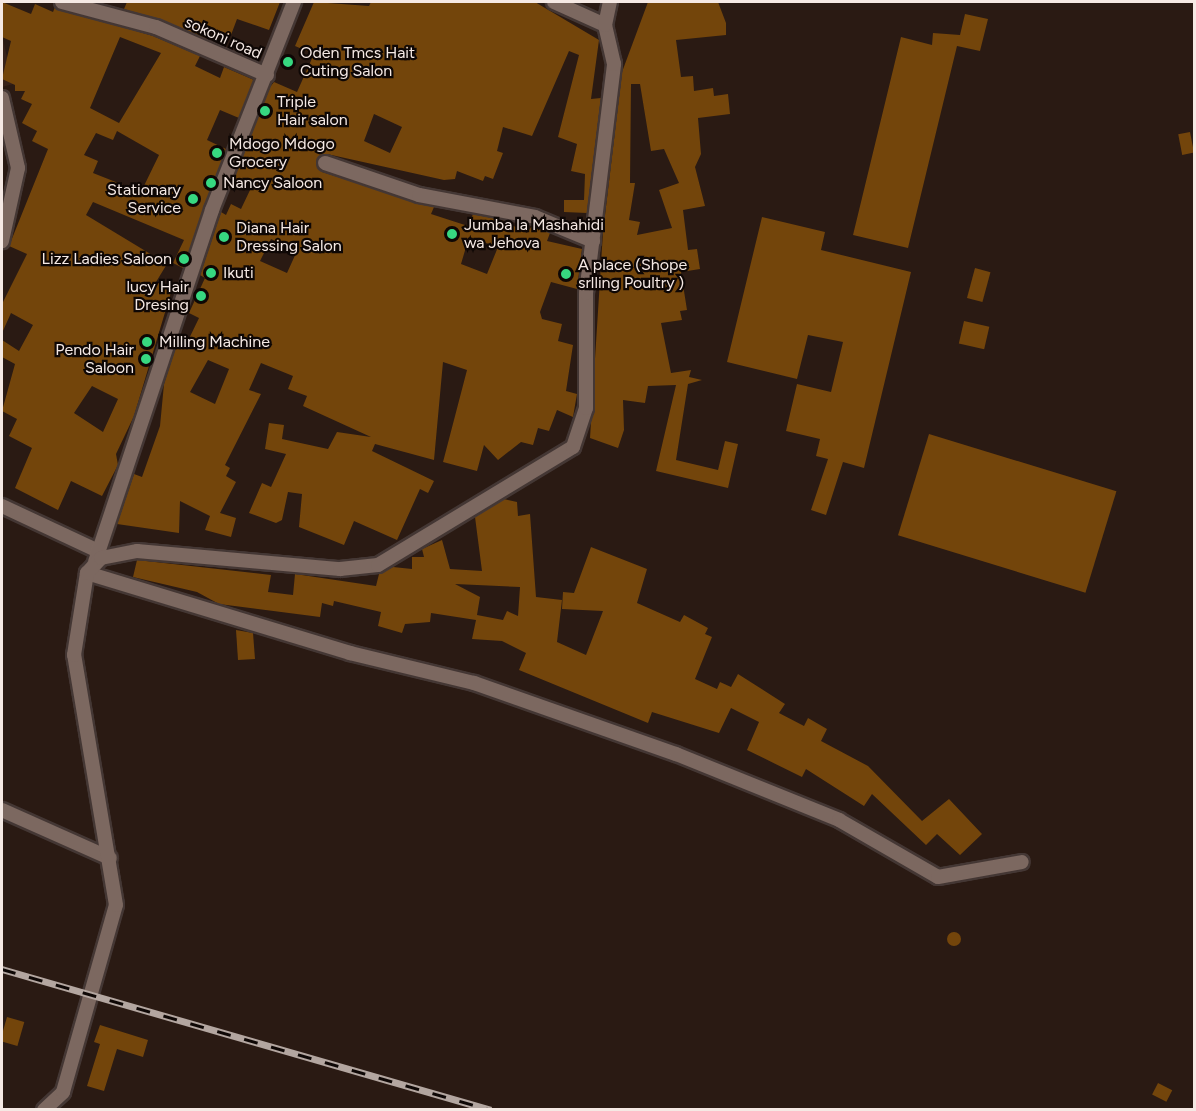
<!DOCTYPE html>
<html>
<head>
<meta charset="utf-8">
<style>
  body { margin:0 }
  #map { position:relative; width:1196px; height:1111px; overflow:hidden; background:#2a1a13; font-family:Figtree,sans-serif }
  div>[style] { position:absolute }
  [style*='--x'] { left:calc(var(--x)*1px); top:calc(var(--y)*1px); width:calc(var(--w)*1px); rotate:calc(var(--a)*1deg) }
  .built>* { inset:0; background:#382219 }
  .building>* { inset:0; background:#73450b; transform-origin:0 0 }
  .round { border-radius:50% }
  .roads { filter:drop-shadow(2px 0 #443734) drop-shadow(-2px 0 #443734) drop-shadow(0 2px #443734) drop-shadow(0 -2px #443734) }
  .minor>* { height:14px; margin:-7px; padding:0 7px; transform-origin:7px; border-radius:7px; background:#7c6860 }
  .rail>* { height:7px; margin-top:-3.5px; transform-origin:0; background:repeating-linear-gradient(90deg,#0e0705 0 14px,#b3a6a0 0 28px); box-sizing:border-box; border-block:2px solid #b3a6a0 }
  .dots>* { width:16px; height:16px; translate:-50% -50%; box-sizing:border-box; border:3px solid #0e0705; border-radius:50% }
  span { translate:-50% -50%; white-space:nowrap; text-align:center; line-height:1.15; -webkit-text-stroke:4.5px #0e0705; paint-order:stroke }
  .street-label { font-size:16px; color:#f5e9e4 }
  .poi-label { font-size:16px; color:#f5e9e4 }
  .left { translate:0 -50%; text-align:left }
  .right { translate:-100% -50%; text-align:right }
  .frame { position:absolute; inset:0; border:3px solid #f5e9e4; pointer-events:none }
</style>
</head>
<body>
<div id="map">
  <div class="built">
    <div style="clip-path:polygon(2px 35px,13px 84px,2px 87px)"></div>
  </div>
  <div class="building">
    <div style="clip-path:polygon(evenodd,2px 2px,31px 14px,35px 4px,53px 12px,55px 7px,153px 36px,200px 56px,195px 66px,220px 78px,224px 67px,254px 80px,239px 118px,220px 110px,207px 140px,226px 149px,183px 268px,173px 263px,184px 240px,93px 202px,86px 215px,167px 264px,156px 282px,172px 289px,134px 416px,116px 454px,118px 465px,102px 496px,71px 481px,58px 510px,15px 488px,32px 448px,9px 436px,17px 419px,2px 411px,15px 364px,2px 357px,2px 340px,19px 351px,33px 325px,11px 313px,2px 333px,2px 304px,27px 254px,9px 246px,48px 149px,32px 141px,37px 131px,22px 123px,32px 104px,21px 99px,25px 91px,15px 91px,15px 85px,2px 79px,11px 41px,2px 37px,2px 2px,120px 37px,161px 53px,119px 123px,90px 108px,120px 37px,2px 2px,117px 131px,159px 155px,141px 192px,93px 173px,98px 161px,84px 155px,96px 133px,113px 140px,117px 131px,2px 2px,92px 386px,118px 399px,103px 432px,74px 413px,92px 386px)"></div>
    <div style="clip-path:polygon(127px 2px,280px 2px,269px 30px,237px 19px,231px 35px,212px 28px,207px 39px,124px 9px)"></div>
    <div style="clip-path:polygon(evenodd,314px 2px,369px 6px,371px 2px,535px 2px,599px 40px,591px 99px,601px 98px,587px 213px,564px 212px,564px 200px,584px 200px,585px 174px,571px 171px,577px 144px,558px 137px,579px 55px,569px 51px,532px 136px,503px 127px,497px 151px,503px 153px,493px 179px,485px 176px,483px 181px,457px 171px,455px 179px,444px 180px,327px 154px,316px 161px,322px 172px,434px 207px,431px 214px,468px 226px,473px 214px,502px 220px,527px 233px,532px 226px,550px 233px,547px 241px,582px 249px,577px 289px,551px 282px,540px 312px,542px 319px,562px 324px,558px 341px,573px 345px,566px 391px,577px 394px,573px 417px,557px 410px,549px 431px,538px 428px,533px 445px,521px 442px,498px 460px,484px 445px,477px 471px,443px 462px,467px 370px,443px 362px,434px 460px,375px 444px,372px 451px,434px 481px,428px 493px,420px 489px,397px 540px,354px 521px,344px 545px,299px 527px,302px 494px,288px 492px,282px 520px,276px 523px,249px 513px,262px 483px,271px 487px,286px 454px,265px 449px,269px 423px,284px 425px,282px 439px,328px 449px,337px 432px,371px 437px,303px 406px,307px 396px,288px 389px,293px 376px,261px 363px,249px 390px,261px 394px,225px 465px,230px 468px,226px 476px,236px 482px,220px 513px,236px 518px,231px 537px,205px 530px,210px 516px,180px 501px,179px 533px,117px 524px,134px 474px,142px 477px,160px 426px,164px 384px,176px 346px,184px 349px,199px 318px,189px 313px,205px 278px,200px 275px,221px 212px,226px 215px,231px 204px,241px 209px,251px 188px,233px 180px,270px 87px,274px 82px,297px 92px,314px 54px,295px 46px,314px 2px,374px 114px,402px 127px,390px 153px,364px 141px,374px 114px,314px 2px,469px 237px,498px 247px,487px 274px,461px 264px,469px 237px,314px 2px,271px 239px,297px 251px,287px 273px,260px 261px,271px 239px,314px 2px,208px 360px,229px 369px,215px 404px,190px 392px,208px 360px)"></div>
    <div style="clip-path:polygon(evenodd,648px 2px,718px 2px,726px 23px,726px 35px,676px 40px,681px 77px,693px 76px,694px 91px,713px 88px,714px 96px,728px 94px,730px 114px,698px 118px,701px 154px,695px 167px,705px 206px,683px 210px,688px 250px,697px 249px,700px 269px,681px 272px,687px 310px,680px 311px,682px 320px,661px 323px,671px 373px,691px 370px,689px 377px,702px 380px,688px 384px,676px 460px,718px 470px,725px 441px,738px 444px,728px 488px,656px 471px,676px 385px,648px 386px,645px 403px,623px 400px,624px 430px,618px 448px,590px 438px,603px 232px,622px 72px,648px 2px,631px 84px,640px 84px,651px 151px,664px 149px,679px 183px,659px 190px,672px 228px,637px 235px,640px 222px,629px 220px,635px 183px,630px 183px,631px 84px)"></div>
    <div style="clip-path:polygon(965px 14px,988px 19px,980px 51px,957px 46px,908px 248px,853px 235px,901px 37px,932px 45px,933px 33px,960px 35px)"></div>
    <div style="left:1190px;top:132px;width:21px;height:12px;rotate:79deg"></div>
    <div style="clip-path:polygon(762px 217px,825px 232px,821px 250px,911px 272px,864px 468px,843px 462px,826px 515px,811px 510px,828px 459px,816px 456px,820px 439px,786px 431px,797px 384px,831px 392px,843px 342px,808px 335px,797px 379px,727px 362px)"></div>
    <div style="left:975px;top:268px;width:16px;height:31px;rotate:15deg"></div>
    <div style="left:964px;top:321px;width:26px;height:23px;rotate:13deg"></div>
    <div style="left:929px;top:434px;width:196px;height:106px;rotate:17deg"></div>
    <div style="clip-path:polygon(evenodd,504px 499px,517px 502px,518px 516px,530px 514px,536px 597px,562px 600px,557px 642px,586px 655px,603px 611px,562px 609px,563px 592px,574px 593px,591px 547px,647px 569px,637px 603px,680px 622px,684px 615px,708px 628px,705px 634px,712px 637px,695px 679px,717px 689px,720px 682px,731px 687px,738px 674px,785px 704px,779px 713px,804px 726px,808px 718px,827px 729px,821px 741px,868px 766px,922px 821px,949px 799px,982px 834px,960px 855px,937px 834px,926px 845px,872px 794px,864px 806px,806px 769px,802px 777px,747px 750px,759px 722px,731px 708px,719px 733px,652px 712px,648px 723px,519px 670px,526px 653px,502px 641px,472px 639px,476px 620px,431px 613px,430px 622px,405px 624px,402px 633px,378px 626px,381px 612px,334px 601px,333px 606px,322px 603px,320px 617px,219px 604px,197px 592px,133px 577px,137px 560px,271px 575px,268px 592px,293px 595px,295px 574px,376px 586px,379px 574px,393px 567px,412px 569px,412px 557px,424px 557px,422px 549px,442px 540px,450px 569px,482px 571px,475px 517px,504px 499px,455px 584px,520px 587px,518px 616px,507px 611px,503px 620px,477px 615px,480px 597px,455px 584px)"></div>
    <div style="clip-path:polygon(236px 630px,253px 633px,255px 659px,238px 660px)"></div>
    <div class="round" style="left:947px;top:932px;width:14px;height:14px"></div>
    <div style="left:7px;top:1017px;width:18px;height:25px;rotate:16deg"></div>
    <div style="clip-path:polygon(100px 1025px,148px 1040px,143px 1057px,117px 1049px,104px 1091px,87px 1086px,100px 1044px,94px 1042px)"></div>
    <div style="left:1158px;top:1083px;width:16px;height:13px;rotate:27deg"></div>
  </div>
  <div class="roads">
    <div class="minor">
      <div style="--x:62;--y:2;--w:97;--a:14.9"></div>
      <div style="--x:156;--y:27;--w:121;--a:23.4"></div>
      <div style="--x:554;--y:2;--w:56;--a:24.3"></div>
      <div style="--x:2;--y:98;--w:72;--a:77.1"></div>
      <div style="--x:18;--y:168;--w:75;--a:102.4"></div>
      <div style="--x:325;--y:163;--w:99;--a:18.8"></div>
      <div style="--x:419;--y:195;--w:118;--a:10.7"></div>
      <div style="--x:535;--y:217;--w:63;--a:22.5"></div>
      <div style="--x:2;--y:506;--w:106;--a:25.1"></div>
      <div style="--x:95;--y:562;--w:371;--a:-71.6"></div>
      <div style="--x:212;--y:210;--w:224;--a:-68.5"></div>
      <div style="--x:87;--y:573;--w:275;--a:16.9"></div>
      <div style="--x:350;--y:653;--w:128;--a:13.6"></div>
      <div style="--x:474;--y:683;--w:214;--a:19.4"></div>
      <div style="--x:676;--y:754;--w:176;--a:22"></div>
      <div style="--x:839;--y:820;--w:114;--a:29.9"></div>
      <div style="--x:938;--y:877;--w:85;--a:-10.1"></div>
      <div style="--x:2;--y:810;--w:118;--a:24"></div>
      <div style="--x:44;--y:1110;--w:26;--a:-43"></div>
      <div style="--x:63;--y:1092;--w:194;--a:-74.2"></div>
      <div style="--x:116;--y:905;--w:254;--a:-99.5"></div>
      <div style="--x:74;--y:655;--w:83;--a:-81"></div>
      <div style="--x:87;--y:573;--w:21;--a:-47"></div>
      <div style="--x:101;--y:558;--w:37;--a:-11"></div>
      <div style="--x:137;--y:551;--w:204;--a:5.1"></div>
      <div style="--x:340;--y:569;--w:38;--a:-6"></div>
      <div style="--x:378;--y:565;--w:228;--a:-31.2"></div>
      <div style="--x:573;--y:447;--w:41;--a:-71.6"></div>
      <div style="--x:586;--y:408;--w:115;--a:-90"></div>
      <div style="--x:586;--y:293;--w:231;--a:-83"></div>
      <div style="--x:614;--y:64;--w:40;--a:-103"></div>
      <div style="--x:605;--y:25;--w:24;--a:-78"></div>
    </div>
  </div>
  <div class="rail">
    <div style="--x:2;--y:969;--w:509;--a:16.08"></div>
  </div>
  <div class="dots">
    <div style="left:288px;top:62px;background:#37d880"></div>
    <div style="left:265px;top:111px;background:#37d880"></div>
    <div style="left:217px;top:153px;background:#37d880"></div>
    <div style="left:211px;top:183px;background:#37d880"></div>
    <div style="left:193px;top:199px;background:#37d880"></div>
    <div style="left:452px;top:234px;background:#37d880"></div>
    <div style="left:224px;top:237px;background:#37d880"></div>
    <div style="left:184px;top:259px;background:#37d880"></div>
    <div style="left:211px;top:273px;background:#37d880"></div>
    <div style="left:566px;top:274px;background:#37d880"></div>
    <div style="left:201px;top:296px;background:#37d880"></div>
    <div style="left:147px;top:342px;background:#37d880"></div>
    <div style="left:146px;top:359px;background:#37d880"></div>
  </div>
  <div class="street-label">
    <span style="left:223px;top:38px;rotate:24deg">sokoni road</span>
  </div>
  <div class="poi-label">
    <span class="left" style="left:300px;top:62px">Oden Tmcs Hait<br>Cuting Salon</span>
    <span class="left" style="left:277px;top:111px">Triple<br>Hair salon</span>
    <span class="left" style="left:229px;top:153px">Mdogo Mdogo<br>Grocery</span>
    <span class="left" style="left:223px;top:183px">Nancy Saloon</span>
    <span class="right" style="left:181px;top:199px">Stationary<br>Service</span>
    <span class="left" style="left:464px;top:234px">Jumba la Mashahidi<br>wa Jehova</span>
    <span class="left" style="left:236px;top:237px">Diana Hair<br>Dressing Salon</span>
    <span class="right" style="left:172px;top:259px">Lizz Ladies Saloon</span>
    <span class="left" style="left:578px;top:274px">A place (Shope<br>srlling Poultry )</span>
    <span class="left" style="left:223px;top:273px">Ikuti</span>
    <span class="right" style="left:189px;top:296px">lucy Hair<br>Dresing</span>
    <span class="left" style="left:159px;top:342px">Milling Machine</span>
    <span class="right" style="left:134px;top:359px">Pendo Hair<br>Saloon</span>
  </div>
  <div class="frame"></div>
</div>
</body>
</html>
